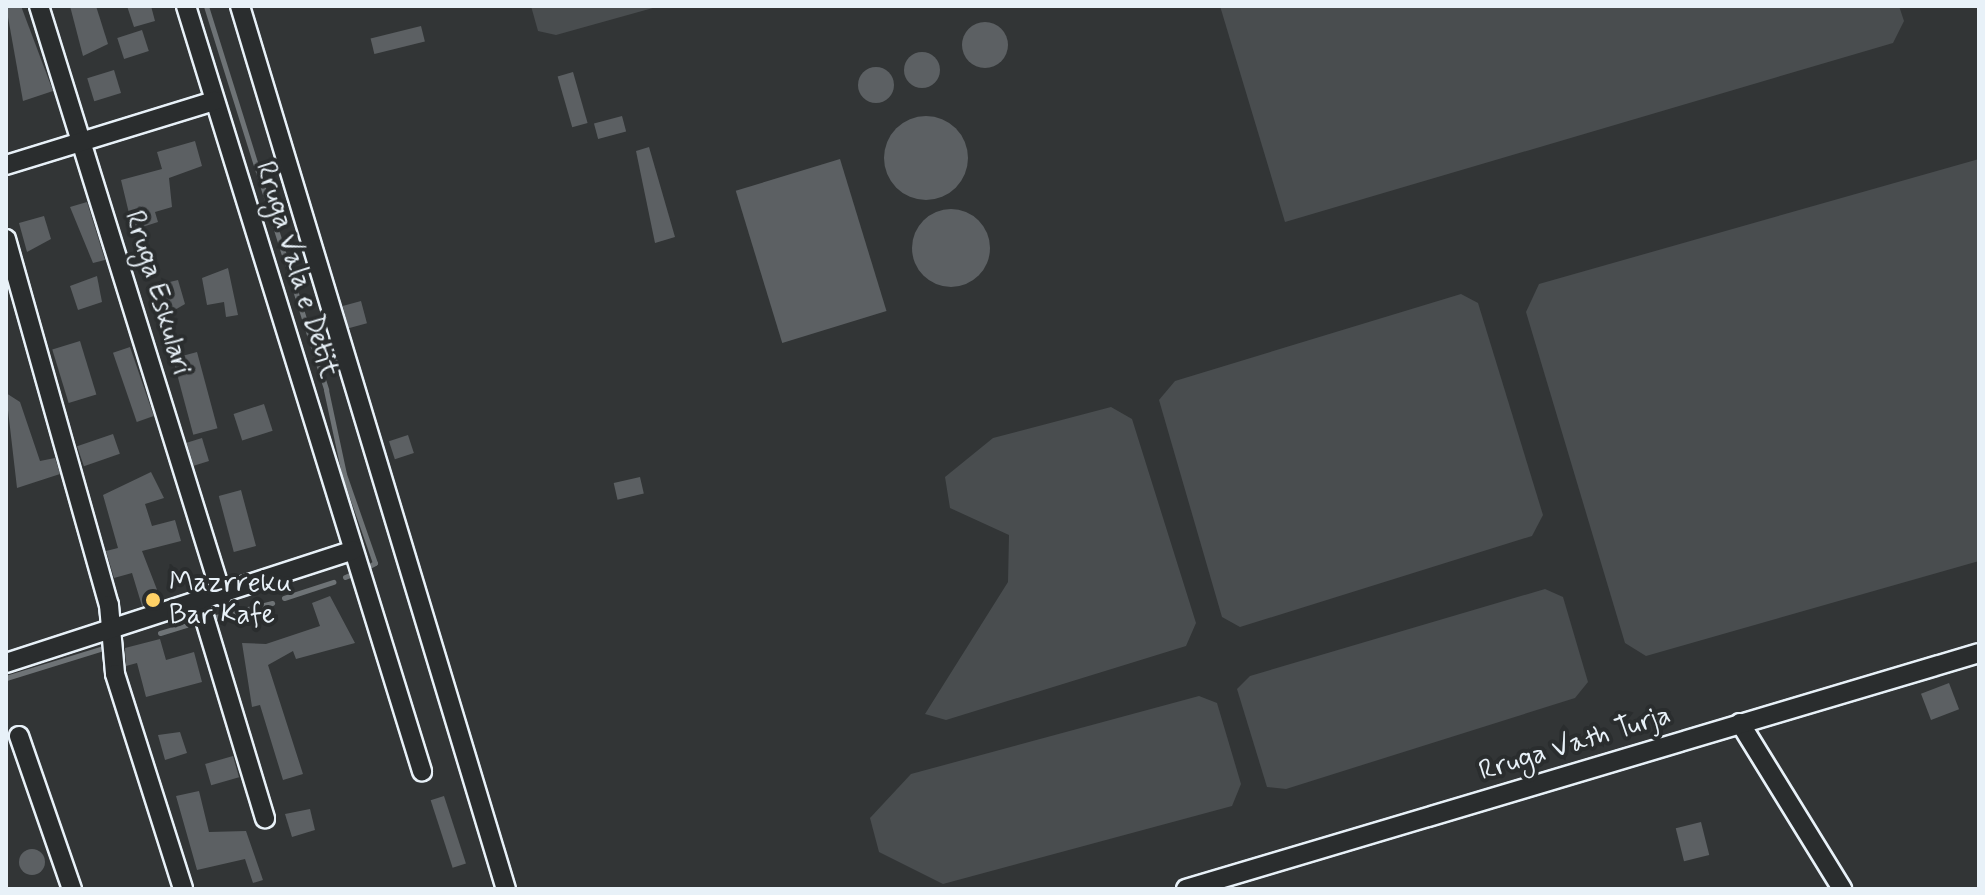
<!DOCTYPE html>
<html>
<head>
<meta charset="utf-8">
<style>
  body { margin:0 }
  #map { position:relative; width:1985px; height:895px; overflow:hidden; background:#323536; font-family:Mynerve,sans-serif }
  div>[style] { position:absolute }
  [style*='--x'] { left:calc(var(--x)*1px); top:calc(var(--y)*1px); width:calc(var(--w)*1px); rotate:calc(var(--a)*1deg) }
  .green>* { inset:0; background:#494d4f }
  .stream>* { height:5px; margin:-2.5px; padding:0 2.5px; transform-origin:2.5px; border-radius:2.5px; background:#6e7376 }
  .building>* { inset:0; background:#5c6063; transform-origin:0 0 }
  .round { border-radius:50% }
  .roads { filter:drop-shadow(2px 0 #e8f1f8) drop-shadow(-2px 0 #e8f1f8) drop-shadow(0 2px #e8f1f8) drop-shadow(0 -2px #e8f1f8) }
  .minor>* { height:18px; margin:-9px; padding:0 9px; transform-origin:9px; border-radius:9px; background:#2a2d2e }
  .dots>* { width:22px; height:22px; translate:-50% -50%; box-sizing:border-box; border:4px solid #2a2d2e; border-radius:50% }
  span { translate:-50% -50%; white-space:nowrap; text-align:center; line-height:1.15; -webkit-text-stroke:8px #2a2d2e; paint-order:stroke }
  .street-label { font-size:28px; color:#e8f1f8 }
  .poi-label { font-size:28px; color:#e8f1f8 }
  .left { translate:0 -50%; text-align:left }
  .frame { position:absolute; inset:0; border:8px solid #e8f1f8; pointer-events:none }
</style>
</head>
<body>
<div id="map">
  <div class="green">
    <div style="clip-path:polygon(531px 6px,660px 6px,556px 35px,538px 31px)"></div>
    <div style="clip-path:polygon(1220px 6px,1899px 6px,1904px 21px,1893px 43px,1285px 222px)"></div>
    <div style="clip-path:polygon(1979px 159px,1979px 561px,1646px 656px,1625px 643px,1526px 312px,1539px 284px)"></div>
    <div style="clip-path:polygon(1461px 294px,1478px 303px,1543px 515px,1532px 536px,1240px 627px,1222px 617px,1159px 400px,1175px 381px)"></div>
    <div style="clip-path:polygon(1111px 407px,1132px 419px,1196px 623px,1186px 646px,946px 720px,925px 714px,1008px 582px,1009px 535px,950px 508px,945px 477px,993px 438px)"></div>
    <div style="clip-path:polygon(1545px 589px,1563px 597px,1588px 682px,1575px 698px,1286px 789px,1267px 787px,1237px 689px,1250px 676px)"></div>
    <div style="clip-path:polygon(1199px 696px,1217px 703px,1241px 784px,1232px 806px,943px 884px,879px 852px,870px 818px,911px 774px)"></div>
  </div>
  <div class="stream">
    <div style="--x:206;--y:6;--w:402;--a:72.6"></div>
    <div style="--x:326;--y:390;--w:86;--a:77.9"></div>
    <div style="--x:344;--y:474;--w:94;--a:70.8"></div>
    <div style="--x:375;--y:563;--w:7;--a:153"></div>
    <div style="--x:345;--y:577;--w:8;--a:-23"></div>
    <div style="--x:284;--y:598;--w:52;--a:-18.1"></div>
    <div style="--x:212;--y:618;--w:62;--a:-14"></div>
    <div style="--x:160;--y:633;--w:27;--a:-17"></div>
    <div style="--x:6;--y:678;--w:98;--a:-17.1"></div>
  </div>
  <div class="building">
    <div style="clip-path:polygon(6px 6px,21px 6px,53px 91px,23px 101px)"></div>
    <div style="clip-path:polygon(70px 6px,96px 6px,108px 44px,83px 56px)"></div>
    <div style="clip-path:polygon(127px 6px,151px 6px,155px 21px,134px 27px)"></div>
    <div class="round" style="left:962px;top:22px;width:46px;height:46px"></div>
    <div style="left:421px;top:26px;width:16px;height:52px;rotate:76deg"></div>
    <div style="left:142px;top:30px;width:22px;height:26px;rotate:72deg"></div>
    <div class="round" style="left:904px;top:52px;width:36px;height:36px"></div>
    <div class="round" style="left:858px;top:67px;width:36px;height:36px"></div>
    <div style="left:114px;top:70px;width:24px;height:28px;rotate:73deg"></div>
    <div style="left:573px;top:72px;width:53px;height:16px;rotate:74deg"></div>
    <div class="round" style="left:884px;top:116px;width:84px;height:84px"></div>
    <div style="left:622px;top:116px;width:16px;height:29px;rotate:75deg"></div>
    <div style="clip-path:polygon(195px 141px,202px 166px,169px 178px,172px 207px,155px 212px,158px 222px,133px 230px,121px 180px,162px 169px,157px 152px)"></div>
    <div style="clip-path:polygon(649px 147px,675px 237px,655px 243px,636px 151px)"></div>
    <div style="left:840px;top:159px;width:159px;height:109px;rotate:73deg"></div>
    <div style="clip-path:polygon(87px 202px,105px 260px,93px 263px,70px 207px)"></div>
    <div class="round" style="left:912px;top:209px;width:78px;height:78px"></div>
    <div style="clip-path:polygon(44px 216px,51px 239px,27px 252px,19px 223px)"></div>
    <div style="clip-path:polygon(228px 268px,238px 315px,226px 317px,224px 302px,207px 305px,202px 278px)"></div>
    <div style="clip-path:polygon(97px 276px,102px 302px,78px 310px,70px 286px)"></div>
    <div style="clip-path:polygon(178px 280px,185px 304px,161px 318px,153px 286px)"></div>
    <div style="left:361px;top:301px;width:23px;height:19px;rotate:75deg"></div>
    <div style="left:80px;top:341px;width:56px;height:29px;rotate:73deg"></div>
    <div style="left:130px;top:347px;width:73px;height:18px;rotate:71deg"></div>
    <div style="left:197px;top:352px;width:79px;height:25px;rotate:75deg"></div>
    <div style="clip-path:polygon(6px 393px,20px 402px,40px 461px,55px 458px,60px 474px,17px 488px)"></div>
    <div style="left:264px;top:404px;width:28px;height:32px;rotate:72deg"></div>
    <div style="left:113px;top:434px;width:21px;height:38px;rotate:71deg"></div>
    <div style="left:408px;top:435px;width:19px;height:20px;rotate:72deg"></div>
    <div style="left:202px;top:438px;width:24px;height:16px;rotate:73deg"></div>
    <div style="clip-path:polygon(151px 472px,164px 498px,145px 504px,152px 526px,175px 520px,181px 541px,142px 551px,161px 600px,142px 606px,132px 573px,114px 578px,106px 551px,118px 548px,103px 495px)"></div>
    <div style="left:640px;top:477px;width:17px;height:27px;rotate:77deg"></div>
    <div style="left:241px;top:490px;width:58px;height:23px;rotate:75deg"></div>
    <div style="clip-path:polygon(330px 596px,355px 643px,296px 659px,293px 651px,268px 665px,303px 774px,283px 780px,260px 705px,252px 707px,242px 643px,266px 644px,320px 626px,312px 603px)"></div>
    <div style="clip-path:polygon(160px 639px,166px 660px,194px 652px,202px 682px,146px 697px,137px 663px,126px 666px,125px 648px)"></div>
    <div style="left:1949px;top:683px;width:28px;height:30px;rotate:69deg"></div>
    <div style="clip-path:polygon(180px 732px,187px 753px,165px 760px,158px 735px)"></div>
    <div style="left:233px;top:756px;width:22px;height:29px;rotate:74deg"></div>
    <div style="clip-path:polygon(199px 791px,209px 832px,246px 831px,263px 880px,253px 883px,245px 859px,197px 870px,176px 796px)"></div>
    <div style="left:444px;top:796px;width:71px;height:14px;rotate:72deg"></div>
    <div style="clip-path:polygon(310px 809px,315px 830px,292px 837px,285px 814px)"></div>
    <div style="left:1701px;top:822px;width:34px;height:26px;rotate:76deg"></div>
    <div class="round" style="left:19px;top:849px;width:26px;height:26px"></div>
  </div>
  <div class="roads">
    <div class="minor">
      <div style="--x:39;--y:6;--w:618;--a:72.77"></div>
      <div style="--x:186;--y:6;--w:801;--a:72.86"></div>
      <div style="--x:240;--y:6;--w:922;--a:73.24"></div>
      <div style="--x:6;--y:165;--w:218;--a:-17.1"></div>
      <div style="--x:6;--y:239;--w:380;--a:74.3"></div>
      <div style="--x:109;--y:605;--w:69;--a:85"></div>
      <div style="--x:115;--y:674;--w:225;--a:72.4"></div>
      <div style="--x:200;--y:603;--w:225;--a:73.2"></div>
      <div style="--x:6;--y:663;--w:365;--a:-18"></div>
      <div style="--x:1740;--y:723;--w:195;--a:58.4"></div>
      <div style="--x:19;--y:736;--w:162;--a:70.9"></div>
      <div style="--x:1186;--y:889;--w:827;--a:-16.57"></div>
    </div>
  </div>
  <div class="dots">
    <div style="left:153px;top:600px;background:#ffd166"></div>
  </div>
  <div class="street-label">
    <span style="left:296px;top:270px;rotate:73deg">Rruga Vala e Detit</span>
    <span style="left:157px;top:293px;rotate:73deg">Rruga Eskulari</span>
    <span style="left:1575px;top:744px;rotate:-17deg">Rruga Vath Turja</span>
  </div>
  <div class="poi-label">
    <span class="left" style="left:169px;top:600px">Mazrreku<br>Bar Kafe</span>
  </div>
  <div class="frame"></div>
</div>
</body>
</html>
